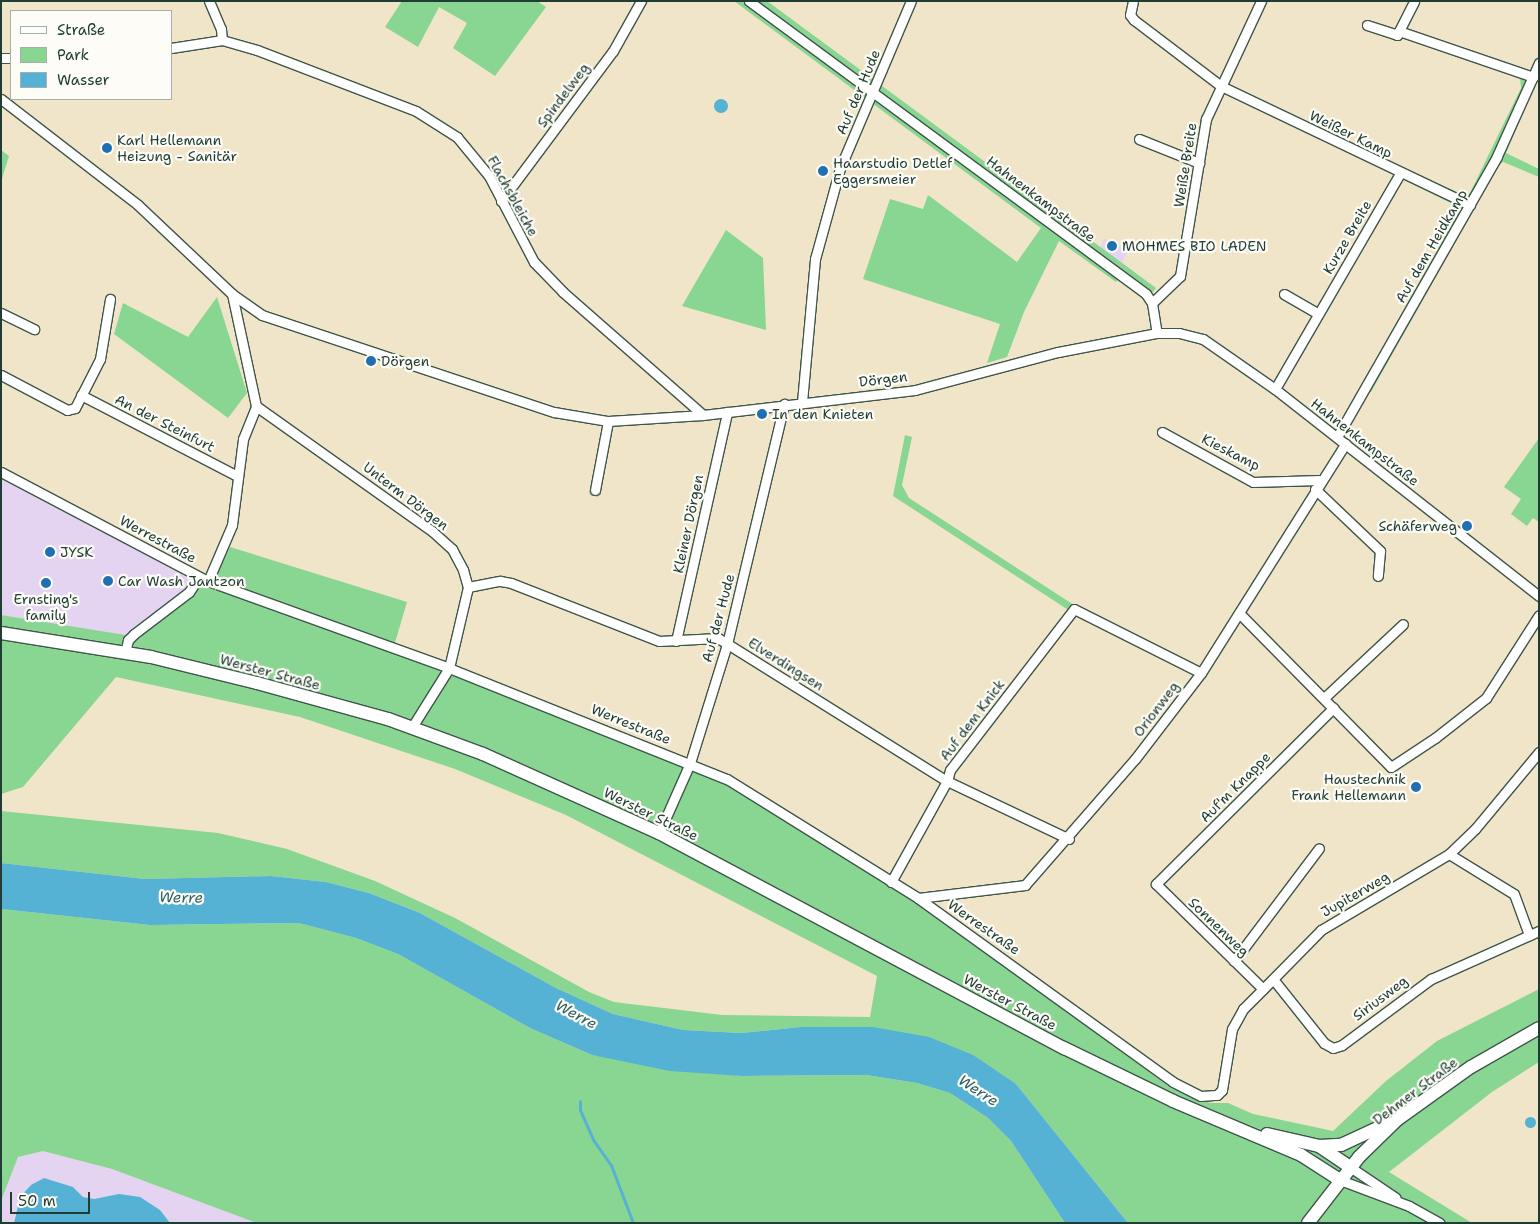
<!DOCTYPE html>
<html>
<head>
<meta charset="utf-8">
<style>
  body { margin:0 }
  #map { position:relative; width:1540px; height:1224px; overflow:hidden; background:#f0e5c8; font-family:"Shantell Sans",sans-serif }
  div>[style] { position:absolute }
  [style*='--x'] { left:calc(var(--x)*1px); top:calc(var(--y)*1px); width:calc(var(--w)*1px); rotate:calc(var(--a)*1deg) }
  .built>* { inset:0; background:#e4d3f1 }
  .green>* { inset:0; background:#89d592 }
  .water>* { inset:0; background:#56b2d4 }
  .round { border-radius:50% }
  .stream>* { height:3px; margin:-1.5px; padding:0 1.5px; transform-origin:1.5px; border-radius:1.5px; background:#56b2d4 }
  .roads { filter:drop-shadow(1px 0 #3e564a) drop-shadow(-1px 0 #3e564a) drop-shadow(0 1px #3e564a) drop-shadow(0 -1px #3e564a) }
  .street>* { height:9px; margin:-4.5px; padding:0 4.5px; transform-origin:4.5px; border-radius:4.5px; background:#fff }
  .secondary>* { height:12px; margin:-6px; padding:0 6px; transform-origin:6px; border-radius:6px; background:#fff }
  .dots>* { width:14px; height:14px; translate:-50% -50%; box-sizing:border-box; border:2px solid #fdfcf7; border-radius:50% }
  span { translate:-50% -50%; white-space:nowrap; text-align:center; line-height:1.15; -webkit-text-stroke:4.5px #fdfcf7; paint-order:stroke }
  .street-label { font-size:14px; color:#1f3d34 }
  .poi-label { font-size:14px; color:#1f3d34 }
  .left { translate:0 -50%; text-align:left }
  .right { translate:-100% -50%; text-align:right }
  .water-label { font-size:15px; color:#306064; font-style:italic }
  .frame { position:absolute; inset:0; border:2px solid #1f3d34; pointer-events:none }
  .legend { position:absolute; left:10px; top:10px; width:162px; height:90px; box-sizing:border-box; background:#fdfcf7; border:1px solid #a4b0a9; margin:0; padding:6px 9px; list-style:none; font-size:15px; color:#1f3d34 }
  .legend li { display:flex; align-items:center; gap:10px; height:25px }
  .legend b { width:25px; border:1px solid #a4b0a9 }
  .scale { position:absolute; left:10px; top:1192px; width:80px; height:22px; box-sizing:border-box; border:2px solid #1f3d34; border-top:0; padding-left:6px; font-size:15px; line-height:18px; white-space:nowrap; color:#1f3d34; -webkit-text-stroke:4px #fdfcf7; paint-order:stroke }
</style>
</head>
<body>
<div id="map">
  <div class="built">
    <div style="clip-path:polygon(1104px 239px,1129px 249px,1121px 264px,1100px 248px)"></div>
    <div style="clip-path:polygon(1px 478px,127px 544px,202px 586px,138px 637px,1px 615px)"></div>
    <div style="clip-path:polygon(43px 1151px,112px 1169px,257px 1223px,170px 1223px,160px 1210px,119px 1194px,94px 1199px,83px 1197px,73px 1187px,15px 1213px,14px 1223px,1px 1223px,1px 1201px,18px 1157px)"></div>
  </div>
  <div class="green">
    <div style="clip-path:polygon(402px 1px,537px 1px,546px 7px,495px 76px,453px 48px,467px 23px,439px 7px,418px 47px,385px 27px)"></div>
    <div style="clip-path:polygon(734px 1px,767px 1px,1156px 288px,1147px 299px,1119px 278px,1116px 282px,1059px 241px,1024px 312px,1007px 357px,987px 363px,1000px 324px,863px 279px,890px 199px,923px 209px,928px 195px,1017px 262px,1041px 228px)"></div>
    <div style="clip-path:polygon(1520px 77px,1536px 82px,1506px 153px,1539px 169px,1539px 177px,1503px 162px,1499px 165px,1371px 392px,1361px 386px,1459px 211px,1457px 206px,1369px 163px,1373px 153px,1463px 195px,1470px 193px,1521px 88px)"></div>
    <div style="clip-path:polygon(1px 150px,9px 156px,1px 182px)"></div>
    <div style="clip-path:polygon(726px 230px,763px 258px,766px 330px,682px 306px)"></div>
    <div style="clip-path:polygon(217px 297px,247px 393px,228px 418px,114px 334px,123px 303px,188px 337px)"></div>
    <div style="clip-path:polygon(905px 435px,912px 437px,902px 485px,909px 498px,1074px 605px,1070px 611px,893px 496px)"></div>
    <div style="clip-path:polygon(1539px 438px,1539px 522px,1533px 518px,1527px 526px,1511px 514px,1521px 499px,1504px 487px)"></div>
    <div style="clip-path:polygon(230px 547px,407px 602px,394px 646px,726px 780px,904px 893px,1171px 1088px,1210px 1103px,1228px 1103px,1253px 1114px,1333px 1131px,1386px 1081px,1437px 1041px,1539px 989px,1539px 1062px,1492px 1092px,1389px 1172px,1472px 1223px,1128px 1223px,1016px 1084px,873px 1027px,801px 1027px,742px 1033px,683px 1030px,613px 1014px,556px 988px,420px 913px,369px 893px,326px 882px,271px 876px,145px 879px,1px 863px,1px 811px,218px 833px,287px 849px,375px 881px,455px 918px,589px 992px,614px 1002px,722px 1015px,870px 1017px,877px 976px,566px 815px,455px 769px,300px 717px,116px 677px,23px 787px,1px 794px,1px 615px,138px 637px,202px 586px,209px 587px)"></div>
    <div style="clip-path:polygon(1px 909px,150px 925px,299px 923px,356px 938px,398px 954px,530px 1028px,592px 1055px,742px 1076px,866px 1075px,917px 1083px,950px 1093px,988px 1118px,1011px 1141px,1065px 1223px,257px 1223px,112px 1169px,43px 1151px,18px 1157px,1px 1201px)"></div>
  </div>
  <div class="water">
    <div class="round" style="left:714px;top:99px;width:14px;height:14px"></div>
    <div style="clip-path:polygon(1px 863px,145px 879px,271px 876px,326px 882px,369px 893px,420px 913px,556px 988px,613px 1014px,683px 1030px,742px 1033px,801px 1027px,873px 1027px,929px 1037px,973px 1055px,1016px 1084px,1128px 1223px,1065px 1223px,1011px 1141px,988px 1118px,950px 1093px,917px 1083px,866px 1075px,742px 1076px,670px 1071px,592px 1055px,530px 1028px,398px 954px,356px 938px,299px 923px,150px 925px,1px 909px)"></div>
    <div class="round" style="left:1524.5px;top:1116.5px;width:11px;height:11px"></div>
    <div style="clip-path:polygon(44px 1178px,73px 1187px,83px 1197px,94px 1199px,119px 1194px,140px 1197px,160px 1210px,170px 1223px,14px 1223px,20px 1197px,31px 1185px)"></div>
  </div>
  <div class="stream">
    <div style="--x:580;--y:1101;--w:9;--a:90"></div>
    <div style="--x:580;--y:1110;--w:34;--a:66"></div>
    <div style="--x:594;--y:1141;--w:29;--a:55"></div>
    <div style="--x:611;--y:1165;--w:62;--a:69.2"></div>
  </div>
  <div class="roads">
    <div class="street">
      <div style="--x:209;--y:1;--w:30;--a:67"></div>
      <div style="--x:221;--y:29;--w:11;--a:85"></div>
      <div style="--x:749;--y:1;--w:493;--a:36.4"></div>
      <div style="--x:1146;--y:294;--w:11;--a:56"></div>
      <div style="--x:1152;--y:303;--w:30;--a:81"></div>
      <div style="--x:1133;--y:1;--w:14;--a:102"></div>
      <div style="--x:1130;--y:15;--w:6;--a:51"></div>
      <div style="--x:1134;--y:20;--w:109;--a:37.2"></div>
      <div style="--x:1221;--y:86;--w:276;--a:25.5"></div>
      <div style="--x:1367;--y:25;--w:32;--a:18"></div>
      <div style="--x:1397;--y:35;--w:38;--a:-63"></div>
      <div style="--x:1399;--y:31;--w:142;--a:18.9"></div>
      <div style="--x:171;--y:48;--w:52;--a:-8.9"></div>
      <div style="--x:222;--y:40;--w:36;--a:16"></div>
      <div style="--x:257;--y:50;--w:170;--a:21"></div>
      <div style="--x:416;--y:111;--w:49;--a:32.4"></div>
      <div style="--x:457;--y:137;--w:50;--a:50.6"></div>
      <div style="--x:489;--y:176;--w:97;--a:62.4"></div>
      <div style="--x:534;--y:262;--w:42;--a:46"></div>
      <div style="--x:563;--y:292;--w:186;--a:41.3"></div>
      <div style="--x:1;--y:58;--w:10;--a:0"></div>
      <div style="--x:1;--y:99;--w:173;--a:37.7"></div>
      <div style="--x:138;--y:205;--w:129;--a:43.4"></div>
      <div style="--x:232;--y:294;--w:37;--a:35"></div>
      <div style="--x:262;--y:315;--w:308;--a:18.4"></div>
      <div style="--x:554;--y:412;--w:55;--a:9.5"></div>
      <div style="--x:608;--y:421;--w:95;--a:-3.6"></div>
      <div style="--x:703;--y:415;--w:213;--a:-6.7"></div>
      <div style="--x:915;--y:390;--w:148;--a:-14.9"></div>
      <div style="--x:1058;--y:352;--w:101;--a:-10.9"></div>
      <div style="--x:1157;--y:333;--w:22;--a:0"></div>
      <div style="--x:1179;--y:333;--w:25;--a:14"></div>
      <div style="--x:1203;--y:339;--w:88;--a:34.8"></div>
      <div style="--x:1275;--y:389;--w:335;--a:38.1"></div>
      <div style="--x:1139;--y:139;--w:65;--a:21.8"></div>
      <div style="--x:501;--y:201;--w:187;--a:-53.3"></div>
      <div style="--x:613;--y:51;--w:57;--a:-60.8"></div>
      <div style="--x:1284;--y:294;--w:39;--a:30"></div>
      <div style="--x:1152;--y:303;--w:39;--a:-44"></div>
      <div style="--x:1180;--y:276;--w:159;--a:-80.6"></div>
      <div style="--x:1206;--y:119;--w:130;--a:-65"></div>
      <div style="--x:1;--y:313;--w:37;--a:26"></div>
      <div style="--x:1;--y:375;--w:75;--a:27.9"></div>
      <div style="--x:67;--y:410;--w:8;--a:-14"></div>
      <div style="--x:75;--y:408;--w:55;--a:-63"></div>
      <div style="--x:100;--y:359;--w:61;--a:-80.5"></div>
      <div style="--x:1275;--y:389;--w:250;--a:-59.9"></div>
      <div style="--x:81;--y:395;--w:176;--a:27.4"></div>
      <div style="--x:802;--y:402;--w:144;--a:-84.8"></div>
      <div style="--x:815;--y:259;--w:94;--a:-74.6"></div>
      <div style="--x:840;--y:168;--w:181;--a:-67"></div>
      <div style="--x:256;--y:406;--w:216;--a:35.4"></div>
      <div style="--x:432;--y:531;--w:27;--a:42"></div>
      <div style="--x:452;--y:549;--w:24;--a:62"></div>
      <div style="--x:463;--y:570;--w:18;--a:74"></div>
      <div style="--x:468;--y:587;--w:83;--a:103.2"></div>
      <div style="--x:449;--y:668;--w:70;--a:122.1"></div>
      <div style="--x:1162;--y:432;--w:104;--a:28.8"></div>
      <div style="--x:1253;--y:482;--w:67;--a:-1.7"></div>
      <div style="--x:1337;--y:437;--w:323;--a:-60.3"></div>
      <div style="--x:1497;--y:156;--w:102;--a:-65.7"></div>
      <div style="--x:1;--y:472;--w:234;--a:27.8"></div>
      <div style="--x:208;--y:581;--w:256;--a:19.8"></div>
      <div style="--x:449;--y:668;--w:299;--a:21.8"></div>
      <div style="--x:727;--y:779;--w:225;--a:31.9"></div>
      <div style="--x:918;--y:898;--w:314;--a:35.8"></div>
      <div style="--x:1173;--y:1082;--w:31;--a:27"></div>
      <div style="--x:1201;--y:1096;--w:16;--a:-4"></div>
      <div style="--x:1217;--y:1095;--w:7;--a:-45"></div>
      <div style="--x:1222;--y:1090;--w:62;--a:-80.7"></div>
      <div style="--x:1232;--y:1029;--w:23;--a:-61"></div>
      <div style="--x:1243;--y:1009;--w:28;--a:-45"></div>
      <div style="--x:1263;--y:989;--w:83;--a:-45.5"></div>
      <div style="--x:1321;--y:930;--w:149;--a:-30.7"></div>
      <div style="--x:1449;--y:854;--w:36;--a:-44"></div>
      <div style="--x:1475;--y:829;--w:100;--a:-50.3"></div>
      <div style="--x:1315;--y:489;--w:90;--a:43.6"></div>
      <div style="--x:1380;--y:551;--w:25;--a:95"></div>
      <div style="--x:595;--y:490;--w:70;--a:-79.3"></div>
      <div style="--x:208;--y:581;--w:61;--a:-66.8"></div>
      <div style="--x:232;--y:525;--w:87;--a:-82.7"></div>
      <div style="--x:243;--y:439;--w:35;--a:-68"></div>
      <div style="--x:256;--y:406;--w:115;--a:-102.1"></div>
      <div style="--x:468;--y:587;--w:33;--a:-11"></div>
      <div style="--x:500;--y:581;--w:11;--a:10"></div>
      <div style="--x:511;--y:583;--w:159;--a:21.4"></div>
      <div style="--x:659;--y:641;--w:59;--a:-2.9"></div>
      <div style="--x:718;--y:638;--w:270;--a:32"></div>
      <div style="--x:947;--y:781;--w:135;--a:25.4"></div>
      <div style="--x:1240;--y:614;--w:215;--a:45.4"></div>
      <div style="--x:1391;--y:767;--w:53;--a:-33.4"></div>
      <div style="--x:1435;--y:738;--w:65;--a:-38.1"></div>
      <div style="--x:1486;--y:698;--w:98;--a:-57.4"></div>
      <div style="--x:676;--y:641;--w:235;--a:-77.4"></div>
      <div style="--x:125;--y:653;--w:13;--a:-77"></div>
      <div style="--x:128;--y:640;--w:8;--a:-45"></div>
      <div style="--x:134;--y:634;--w:69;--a:-37.4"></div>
      <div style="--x:189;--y:592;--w:18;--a:-56"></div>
      <div style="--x:1324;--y:698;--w:108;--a:-43.1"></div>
      <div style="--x:659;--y:833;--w:77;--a:-66.1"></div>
      <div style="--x:690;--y:763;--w:125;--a:-72.7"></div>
      <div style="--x:727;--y:644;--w:247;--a:-76.6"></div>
      <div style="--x:1449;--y:854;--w:76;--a:31.6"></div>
      <div style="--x:1514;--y:894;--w:44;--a:69.9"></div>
      <div style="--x:891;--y:882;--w:115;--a:-61"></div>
      <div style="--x:947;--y:781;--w:11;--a:-75"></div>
      <div style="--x:950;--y:770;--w:203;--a:-52.4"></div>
      <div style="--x:1074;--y:609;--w:142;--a:26.7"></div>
      <div style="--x:918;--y:898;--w:108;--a:-6.9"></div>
      <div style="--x:1025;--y:885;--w:167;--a:-48.9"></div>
      <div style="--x:1135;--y:759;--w:108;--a:-52.5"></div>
      <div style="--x:1201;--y:673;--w:271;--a:-57.8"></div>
      <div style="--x:1234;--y:961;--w:141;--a:-53"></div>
      <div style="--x:1273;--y:979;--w:82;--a:51.4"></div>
      <div style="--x:1324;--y:1043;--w:10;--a:29"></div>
      <div style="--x:1333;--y:1048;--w:9;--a:-18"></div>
      <div style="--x:1342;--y:1045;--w:111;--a:-36.6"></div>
      <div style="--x:1431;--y:979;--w:118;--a:-24"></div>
      <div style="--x:1263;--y:989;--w:150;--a:-135.5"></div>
      <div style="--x:1156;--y:884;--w:250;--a:-44.8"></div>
      <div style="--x:1350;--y:1167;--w:55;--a:34"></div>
      <div style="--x:1340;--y:1180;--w:74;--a:20.6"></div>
      <div style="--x:1409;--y:1206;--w:35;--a:29"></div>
    </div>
    <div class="secondary">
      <div style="--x:1;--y:633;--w:152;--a:9.1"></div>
      <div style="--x:151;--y:657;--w:109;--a:13.8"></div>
      <div style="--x:257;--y:683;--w:136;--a:15.4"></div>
      <div style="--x:388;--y:719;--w:101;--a:20.2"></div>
      <div style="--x:483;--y:754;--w:193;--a:24.2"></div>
      <div style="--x:659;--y:833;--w:459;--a:28"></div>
      <div style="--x:1064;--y:1048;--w:121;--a:25.9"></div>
      <div style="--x:1173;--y:1101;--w:139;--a:22.9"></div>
      <div style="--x:1301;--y:1155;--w:46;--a:32.7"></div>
      <div style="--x:1267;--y:1134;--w:53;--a:13"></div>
      <div style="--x:1319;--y:1146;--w:37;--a:34"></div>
      <div style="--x:1319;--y:1146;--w:22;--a:-3"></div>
      <div style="--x:1341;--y:1145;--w:50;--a:-25"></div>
      <div style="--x:1308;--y:1223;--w:83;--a:-52.3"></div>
      <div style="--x:1359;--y:1157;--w:54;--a:-44.3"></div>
      <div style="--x:1398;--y:1119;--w:90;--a:-35.5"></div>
      <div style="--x:1471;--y:1067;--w:78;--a:-29.8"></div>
    </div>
  </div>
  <div class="dots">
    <div style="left:107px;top:148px;background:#1f6fb2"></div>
    <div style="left:823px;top:171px;background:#1f6fb2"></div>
    <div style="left:1112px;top:246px;background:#1f6fb2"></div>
    <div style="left:371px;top:361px;background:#1f6fb2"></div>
    <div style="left:762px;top:414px;background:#1f6fb2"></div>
    <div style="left:1467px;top:526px;background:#1f6fb2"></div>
    <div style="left:50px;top:552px;background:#1f6fb2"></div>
    <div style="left:108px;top:581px;background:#1f6fb2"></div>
    <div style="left:46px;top:583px;background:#1f6fb2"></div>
    <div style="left:1416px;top:787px;background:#1f6fb2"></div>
  </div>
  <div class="street-label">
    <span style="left:858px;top:92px;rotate:-67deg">Auf der Hude</span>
    <span style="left:563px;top:95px;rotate:-53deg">Spindelweg</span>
    <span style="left:1351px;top:134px;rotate:26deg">Weißer Kamp</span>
    <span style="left:1185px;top:165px;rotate:-81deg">Weiße Breite</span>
    <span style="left:513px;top:196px;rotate:61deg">Flachsbleiche</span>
    <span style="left:1041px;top:199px;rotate:37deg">Hahnenkampstraße</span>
    <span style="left:1347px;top:237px;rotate:-60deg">Kurze Breite</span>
    <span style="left:1431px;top:246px;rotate:-60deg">Auf dem Heidkamp</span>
    <span style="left:883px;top:379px;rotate:-7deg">Dörgen</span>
    <span style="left:165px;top:423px;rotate:27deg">An der Steinfurt</span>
    <span style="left:1365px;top:442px;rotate:38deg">Hahnenkampstraße</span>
    <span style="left:1231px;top:452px;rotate:27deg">Kieskamp</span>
    <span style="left:406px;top:496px;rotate:37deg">Unterm Dörgen</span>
    <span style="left:688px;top:524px;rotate:-78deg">Kleiner Dörgen</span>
    <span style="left:158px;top:539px;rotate:28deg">Werrestraße</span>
    <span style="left:718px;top:618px;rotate:-75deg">Auf der Hude</span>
    <span style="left:786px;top:664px;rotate:32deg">Elverdingsen</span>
    <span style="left:270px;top:672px;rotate:15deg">Werster Straße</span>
    <span style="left:1156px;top:709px;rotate:-53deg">Orionweg</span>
    <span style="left:972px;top:720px;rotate:-53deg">Auf dem Knick</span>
    <span style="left:631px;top:724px;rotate:22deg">Werrestraße</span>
    <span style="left:1235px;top:787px;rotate:-45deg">Auf'm Knappe</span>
    <span style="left:651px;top:814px;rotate:26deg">Werster Straße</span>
    <span style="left:1355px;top:894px;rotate:-30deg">Jupiterweg</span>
    <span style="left:984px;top:927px;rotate:35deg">Werrestraße</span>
    <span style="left:1219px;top:927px;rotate:44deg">Sonnenweg</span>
    <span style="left:1380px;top:998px;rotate:-37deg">Siriusweg</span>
    <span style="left:1010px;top:1002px;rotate:28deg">Werster Straße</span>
    <span style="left:1415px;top:1091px;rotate:-37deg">Dehmer Straße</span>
  </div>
  <div class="poi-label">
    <span class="left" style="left:117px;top:148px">Karl Hellemann<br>Heizung - Sanitär</span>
    <span class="left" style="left:833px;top:171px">Haarstudio Detlef<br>Eggersmeier</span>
    <span class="left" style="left:1122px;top:246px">MOHMES BIO LADEN</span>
    <span class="left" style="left:381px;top:361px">Dörgen</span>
    <span class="left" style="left:772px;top:414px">In den Knieten</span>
    <span class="right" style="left:1457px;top:526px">Schäferweg</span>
    <span class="left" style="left:60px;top:552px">JYSK</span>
    <span class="left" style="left:118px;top:581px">Car Wash Jantzon</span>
    <span style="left:46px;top:607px">Ernsting's<br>family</span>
    <span class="right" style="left:1406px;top:787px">Haustechnik<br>Frank Hellemann</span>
  </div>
  <div class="water-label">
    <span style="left:181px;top:898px;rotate:1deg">Werre</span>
    <span style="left:576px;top:1015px;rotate:28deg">Werre</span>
    <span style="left:978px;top:1091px;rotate:33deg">Werre</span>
  </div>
  <div class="frame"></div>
  <ul class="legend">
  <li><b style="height:6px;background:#fff"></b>Straße</li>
  <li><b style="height:14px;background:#89d592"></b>Park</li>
  <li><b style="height:14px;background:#56b2d4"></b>Wasser</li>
  </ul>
  <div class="scale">50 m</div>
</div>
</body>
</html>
